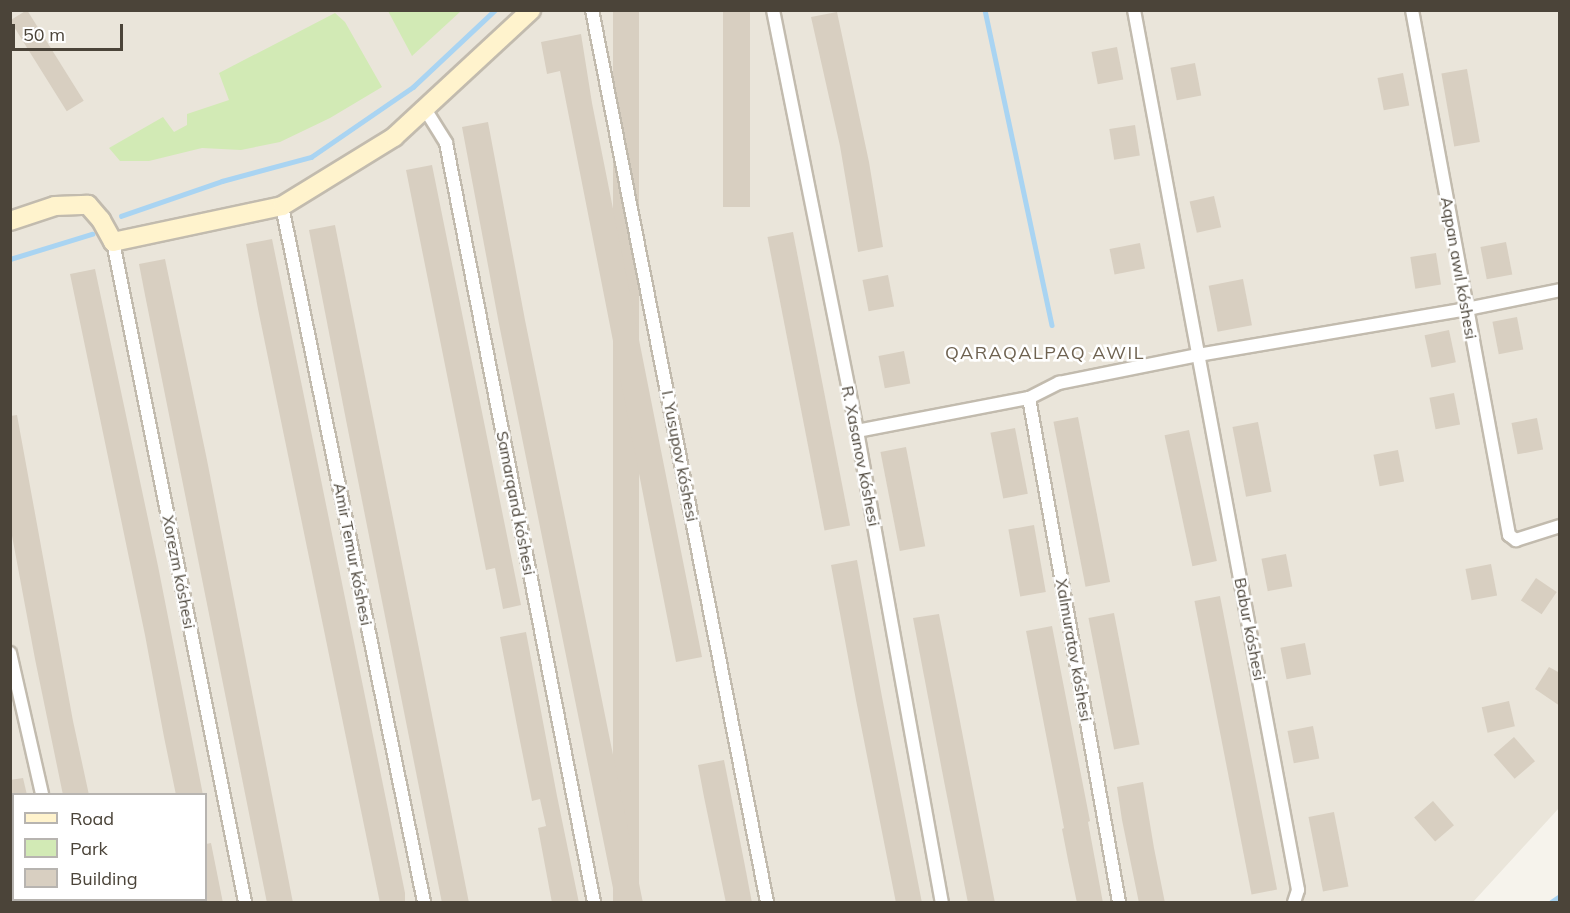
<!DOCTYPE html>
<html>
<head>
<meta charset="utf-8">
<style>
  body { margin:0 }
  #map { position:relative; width:1570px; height:913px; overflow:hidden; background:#f6f3ec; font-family:Mulish,sans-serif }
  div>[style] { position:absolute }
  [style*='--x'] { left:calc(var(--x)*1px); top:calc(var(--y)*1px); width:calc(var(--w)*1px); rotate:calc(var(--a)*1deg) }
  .residential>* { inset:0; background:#eae5da }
  .green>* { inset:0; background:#d2eab5 }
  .stream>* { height:4.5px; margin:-2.25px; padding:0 2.25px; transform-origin:2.25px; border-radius:2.25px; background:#a9d4f2 }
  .building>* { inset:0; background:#d8cfc1; transform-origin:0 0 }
  .roads { filter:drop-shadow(2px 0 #c2bbae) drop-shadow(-2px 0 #c2bbae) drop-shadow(0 2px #c2bbae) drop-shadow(0 -2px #c2bbae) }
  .street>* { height:12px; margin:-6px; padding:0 6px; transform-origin:6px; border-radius:6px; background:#fff }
  .secondary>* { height:18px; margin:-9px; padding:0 9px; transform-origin:9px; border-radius:9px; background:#fff3cd }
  span { translate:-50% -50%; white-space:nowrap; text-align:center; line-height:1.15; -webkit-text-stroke:5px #fff; paint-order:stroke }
  .street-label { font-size:16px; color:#4b4439 }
  .neighbourhood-label { font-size:18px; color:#6e6250; letter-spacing:1.5px }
  .frame { position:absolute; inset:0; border:12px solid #4b4439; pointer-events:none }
  .legend { position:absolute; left:12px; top:793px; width:195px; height:108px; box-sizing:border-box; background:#fff; border:2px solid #b7b4b0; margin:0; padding:8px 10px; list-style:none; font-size:18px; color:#4b4439 }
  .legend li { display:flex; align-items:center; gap:12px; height:30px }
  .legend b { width:30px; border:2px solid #b7b4b0 }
  .scale { position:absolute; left:12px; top:24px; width:111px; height:27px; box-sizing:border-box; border:3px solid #4b4439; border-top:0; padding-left:8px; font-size:18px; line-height:21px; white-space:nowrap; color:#4b4439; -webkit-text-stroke:4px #fff; paint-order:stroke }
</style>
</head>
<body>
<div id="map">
  <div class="residential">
    <div style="clip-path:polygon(evenodd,10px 11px,1559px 11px,1559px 808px,1473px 902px,11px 902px,10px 11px,14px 794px,206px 794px,206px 900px,14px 900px,14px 794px)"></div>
  </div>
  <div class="green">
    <div style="clip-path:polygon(388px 11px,461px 11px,412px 56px)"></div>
    <div style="clip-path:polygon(335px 13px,345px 22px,382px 87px,330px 118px,280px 142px,241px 150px,202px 148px,149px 161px,120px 161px,109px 148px,163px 117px,174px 132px,187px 125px,187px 114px,229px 100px,219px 73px)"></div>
  </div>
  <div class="stream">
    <div style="--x:985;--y:10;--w:322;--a:78"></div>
    <div style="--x:121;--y:216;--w:107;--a:-19.1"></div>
    <div style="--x:222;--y:181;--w:92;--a:-15.1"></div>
    <div style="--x:311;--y:157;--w:124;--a:-34.5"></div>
    <div style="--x:413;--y:87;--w:112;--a:-43.2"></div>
    <div style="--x:10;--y:259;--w:86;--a:-17"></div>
    <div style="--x:1551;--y:902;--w:11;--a:-34"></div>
  </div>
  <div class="building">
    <div style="left:27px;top:10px;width:107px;height:20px;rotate:58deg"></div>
    <div style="left:613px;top:10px;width:26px;height:910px"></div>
    <div style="left:723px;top:10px;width:27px;height:197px"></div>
    <div style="clip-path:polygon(837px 12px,869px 162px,883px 247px,858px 252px,840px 146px,811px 17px)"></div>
    <div style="clip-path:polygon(581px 34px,592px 103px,702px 657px,676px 662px,560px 71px,547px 74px,541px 42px)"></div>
    <div style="left:1117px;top:47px;width:33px;height:26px;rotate:79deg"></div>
    <div style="left:1195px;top:63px;width:33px;height:25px;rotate:79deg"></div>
    <div style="left:1467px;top:69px;width:74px;height:26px;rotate:80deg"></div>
    <div style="left:1403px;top:73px;width:33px;height:26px;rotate:79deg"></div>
    <div style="clip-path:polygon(488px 122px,525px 320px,643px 903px,616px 903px,499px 324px,462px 127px)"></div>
    <div style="left:1135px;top:125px;width:31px;height:26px;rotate:81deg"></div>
    <div style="clip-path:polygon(432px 165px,521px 605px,503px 609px,495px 568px,486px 570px,406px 170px)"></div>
    <div style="left:1214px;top:196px;width:32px;height:25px;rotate:77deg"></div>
    <div style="clip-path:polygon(335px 225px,420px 654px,469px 903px,442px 903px,347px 425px,309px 230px)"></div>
    <div style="left:793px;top:232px;width:299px;height:26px;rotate:79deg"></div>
    <div style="clip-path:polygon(272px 239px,405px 893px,405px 903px,380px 903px,258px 309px,246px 244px)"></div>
    <div style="left:1506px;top:242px;width:33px;height:26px;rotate:79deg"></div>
    <div style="left:1140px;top:243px;width:26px;height:31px;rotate:79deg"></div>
    <div style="left:1436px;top:253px;width:32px;height:26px;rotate:81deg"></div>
    <div style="clip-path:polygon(165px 259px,207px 460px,293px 903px,267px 903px,145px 295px,139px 264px)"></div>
    <div style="clip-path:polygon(95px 269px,158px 566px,203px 795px,176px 795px,164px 737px,145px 635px,70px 274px)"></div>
    <div style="left:888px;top:275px;width:32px;height:26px;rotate:79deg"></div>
    <div style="left:1243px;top:279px;width:47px;height:35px;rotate:79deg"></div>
    <div style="left:1517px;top:317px;width:33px;height:25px;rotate:79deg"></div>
    <div style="left:1449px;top:330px;width:33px;height:25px;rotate:78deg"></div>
    <div style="left:904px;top:351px;width:33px;height:26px;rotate:79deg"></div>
    <div style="left:1454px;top:393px;width:32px;height:25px;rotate:79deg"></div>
    <div style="clip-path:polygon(17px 415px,73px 721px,89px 795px,63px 795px,35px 659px,10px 525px,10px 416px)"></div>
    <div style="left:1078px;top:417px;width:168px;height:25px;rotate:79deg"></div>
    <div style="left:1537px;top:418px;width:32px;height:26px;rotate:79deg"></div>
    <div style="left:1258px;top:422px;width:71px;height:26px;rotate:79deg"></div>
    <div style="left:1015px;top:428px;width:67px;height:25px;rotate:79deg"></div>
    <div style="left:1189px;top:430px;width:134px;height:25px;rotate:78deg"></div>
    <div style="left:906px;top:447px;width:101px;height:26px;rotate:79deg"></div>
    <div style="left:1398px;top:450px;width:32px;height:25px;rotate:79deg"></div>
    <div style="left:1034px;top:525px;width:68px;height:26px;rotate:80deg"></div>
    <div style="left:1286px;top:554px;width:33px;height:25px;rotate:79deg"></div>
    <div style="clip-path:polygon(857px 560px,882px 697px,922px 903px,896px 903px,856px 700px,831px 565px)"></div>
    <div style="left:1491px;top:564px;width:32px;height:26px;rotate:79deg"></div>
    <div style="left:1536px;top:578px;width:25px;height:27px;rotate:34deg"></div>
    <div style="left:1220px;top:596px;width:299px;height:26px;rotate:79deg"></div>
    <div style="left:1114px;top:613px;width:134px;height:26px;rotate:79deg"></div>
    <div style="clip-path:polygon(939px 614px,958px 711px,995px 903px,968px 903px,944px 781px,913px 618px)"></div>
    <div style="clip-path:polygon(1052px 626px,1090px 821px,1088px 822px,1103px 903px,1077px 903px,1068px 860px,1062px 829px,1064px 828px,1026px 631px)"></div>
    <div style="clip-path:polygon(526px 632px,557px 796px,579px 903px,552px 903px,538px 828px,546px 826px,540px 799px,532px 801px,519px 736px,500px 637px)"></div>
    <div style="left:1305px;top:643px;width:32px;height:25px;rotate:79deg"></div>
    <div style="clip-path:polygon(1549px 667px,1560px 673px,1560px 706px,1535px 689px)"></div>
    <div style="left:1509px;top:701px;width:26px;height:28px;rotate:77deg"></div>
    <div style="left:1313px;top:726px;width:33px;height:26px;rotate:79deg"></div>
    <div style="left:1514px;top:737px;width:32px;height:27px;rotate:49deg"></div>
    <div style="clip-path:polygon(724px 760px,744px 861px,752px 903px,726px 903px,704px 797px,698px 765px)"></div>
    <div style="clip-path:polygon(23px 778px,27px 795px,10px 795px,10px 780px)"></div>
    <div style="clip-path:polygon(1143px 782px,1154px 848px,1165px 903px,1139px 903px,1122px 820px,1117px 787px)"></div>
    <div style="left:1433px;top:801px;width:32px;height:25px;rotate:49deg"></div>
    <div style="left:1334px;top:812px;width:76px;height:26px;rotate:79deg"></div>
    <div style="clip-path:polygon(211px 843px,223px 903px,206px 903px,206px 844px)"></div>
  </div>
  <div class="roads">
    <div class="street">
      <div style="--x:592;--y:10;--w:909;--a:78.9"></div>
      <div style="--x:773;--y:10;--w:429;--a:78.7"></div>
      <div style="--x:857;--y:431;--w:479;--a:79.8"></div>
      <div style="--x:1134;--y:10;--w:895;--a:79.44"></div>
      <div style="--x:1298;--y:890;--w:13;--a:108"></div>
      <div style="--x:1412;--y:10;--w:534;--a:79.53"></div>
      <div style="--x:1509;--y:535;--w:9;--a:36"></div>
      <div style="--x:1516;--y:540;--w:46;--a:-17.7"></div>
      <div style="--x:425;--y:109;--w:40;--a:58"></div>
      <div style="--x:446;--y:143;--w:773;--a:78.97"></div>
      <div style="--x:282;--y:206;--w:710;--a:78.47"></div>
      <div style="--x:113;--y:242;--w:673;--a:78.69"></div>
      <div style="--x:1029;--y:398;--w:512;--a:79.88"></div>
      <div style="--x:857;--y:431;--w:175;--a:-10.9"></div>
      <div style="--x:1029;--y:398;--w:34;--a:-27"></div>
      <div style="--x:1059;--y:383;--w:142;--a:-11.4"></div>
      <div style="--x:1198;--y:355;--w:273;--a:-9.7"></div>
      <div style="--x:1467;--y:309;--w:95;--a:-11.5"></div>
      <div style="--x:10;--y:653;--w:145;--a:77.2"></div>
      <div style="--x:65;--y:900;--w:2;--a:63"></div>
    </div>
    <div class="secondary">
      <div style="--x:10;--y:221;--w:47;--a:-18.4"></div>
      <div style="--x:55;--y:206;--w:33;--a:-2"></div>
      <div style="--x:88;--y:205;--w:20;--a:49"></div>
      <div style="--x:101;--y:220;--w:25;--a:61"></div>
      <div style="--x:113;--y:242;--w:173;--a:-12"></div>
      <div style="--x:282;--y:206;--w:132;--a:-31.6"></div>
      <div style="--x:394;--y:137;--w:187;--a:-42.8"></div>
    </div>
  </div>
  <div class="street-label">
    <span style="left:1459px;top:268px;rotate:80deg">Aqpan awıl kóshesi</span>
    <span style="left:680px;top:456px;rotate:79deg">I. Yusupov kóshesi</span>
    <span style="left:861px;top:456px;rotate:79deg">R. Xasanov kóshesi</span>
    <span style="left:516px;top:503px;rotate:79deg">Samarqand kóshesi</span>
    <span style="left:353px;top:554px;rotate:79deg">Amir Temur kóshesi</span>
    <span style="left:179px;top:572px;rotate:79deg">Xorezm kóshesi</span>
    <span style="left:1250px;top:629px;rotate:79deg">Babur kóshesi</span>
    <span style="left:1074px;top:650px;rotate:80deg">Xalmuratov kóshesi</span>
  </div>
  <div class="neighbourhood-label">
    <span style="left:1045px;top:353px">QARAQALPAQ AWIL</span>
  </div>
  <div class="frame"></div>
  <ul class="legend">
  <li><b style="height:8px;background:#fff3cd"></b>Road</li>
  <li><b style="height:16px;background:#d2eab5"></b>Park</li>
  <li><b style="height:16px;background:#d8cfc1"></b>Building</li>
  </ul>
  <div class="scale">50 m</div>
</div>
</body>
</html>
